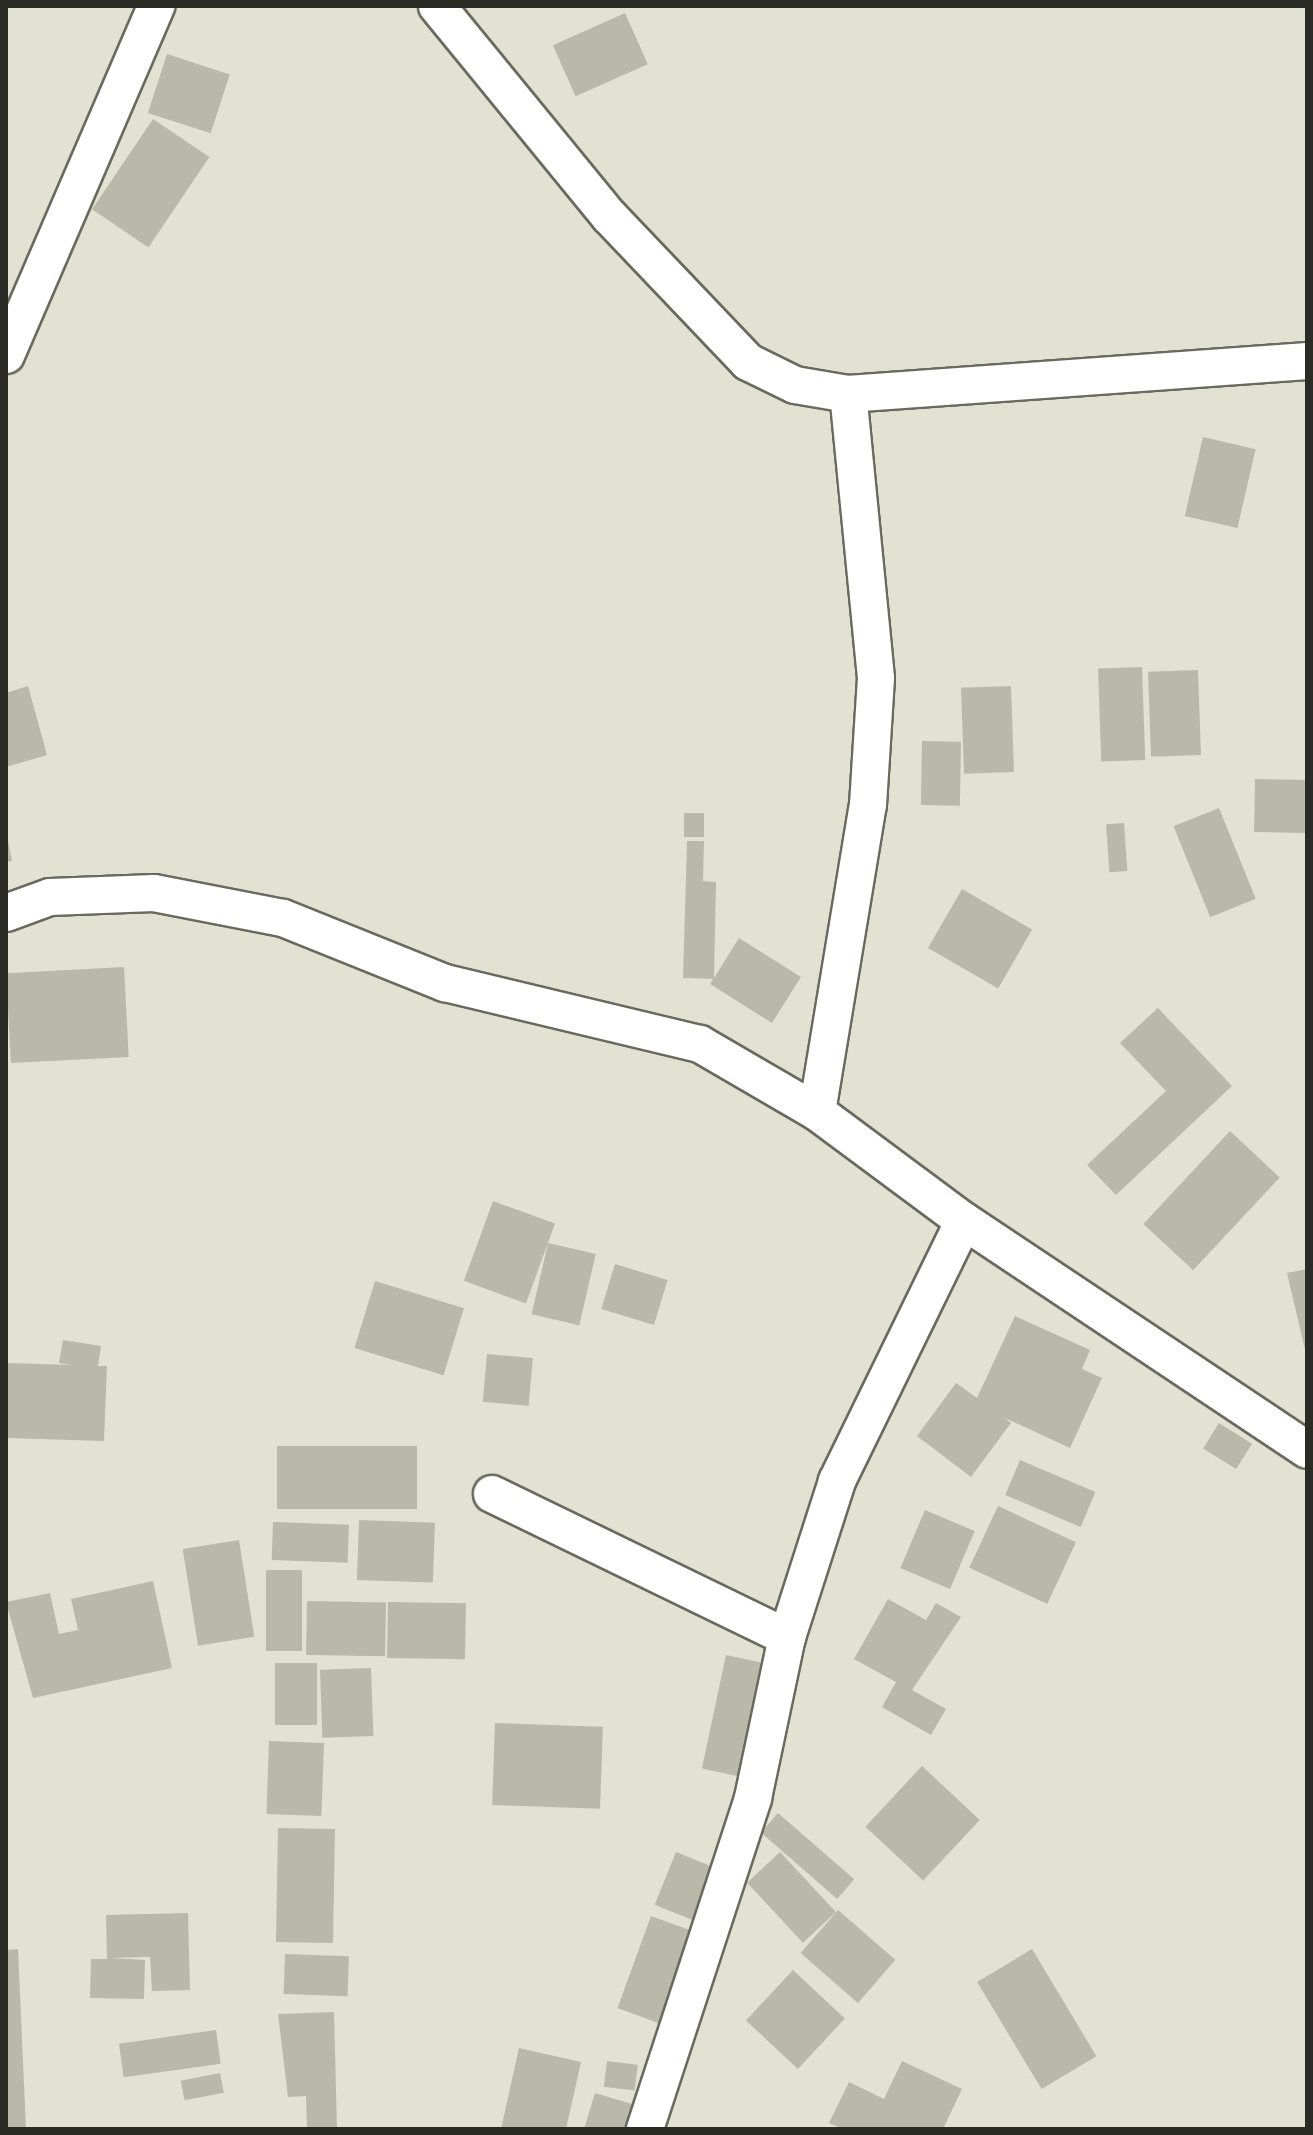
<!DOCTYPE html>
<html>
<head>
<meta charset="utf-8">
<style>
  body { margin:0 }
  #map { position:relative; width:1313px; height:2135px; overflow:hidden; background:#e2e2d3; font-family:"Noto Sans",sans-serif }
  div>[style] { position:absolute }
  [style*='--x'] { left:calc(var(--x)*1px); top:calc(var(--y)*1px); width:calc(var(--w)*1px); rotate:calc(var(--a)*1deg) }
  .building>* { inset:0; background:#b9b9aa; transform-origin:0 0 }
  .roads { filter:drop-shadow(2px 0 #696a5d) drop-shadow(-2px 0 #696a5d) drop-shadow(0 2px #696a5d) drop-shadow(0 -2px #696a5d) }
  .street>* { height:36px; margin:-18px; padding:0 18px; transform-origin:18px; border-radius:18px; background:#fff }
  span { translate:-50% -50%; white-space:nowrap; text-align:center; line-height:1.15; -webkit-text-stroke:8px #eff0e0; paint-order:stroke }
  .frame { position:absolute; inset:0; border:8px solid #2b2b25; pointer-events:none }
</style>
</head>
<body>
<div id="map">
  <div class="building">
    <div style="left:625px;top:13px;width:56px;height:79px;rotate:66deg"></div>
    <div style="left:167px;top:54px;width:66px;height:62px;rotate:18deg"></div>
    <div style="left:153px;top:119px;width:68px;height:109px;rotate:34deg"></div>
    <div style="left:1203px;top:437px;width:54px;height:81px;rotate:13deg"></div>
    <div style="left:1142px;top:667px;width:93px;height:44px;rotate:88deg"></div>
    <div style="left:1198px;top:670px;width:85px;height:50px;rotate:88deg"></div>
    <div style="clip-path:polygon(28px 686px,47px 755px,6px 767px,6px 693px)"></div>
    <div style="left:1011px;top:686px;width:86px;height:50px;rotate:88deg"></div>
    <div style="left:922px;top:741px;width:39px;height:64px;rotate:1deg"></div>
    <div style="left:1255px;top:779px;width:52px;height:53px;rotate:1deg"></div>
    <div style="left:1219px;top:808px;width:98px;height:49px;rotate:68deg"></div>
    <div style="left:684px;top:813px;width:20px;height:24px"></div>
    <div style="left:1124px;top:823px;width:48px;height:18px;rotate:86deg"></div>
    <div style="clip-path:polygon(6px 830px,12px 861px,6px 862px)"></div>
    <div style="clip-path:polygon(687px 841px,704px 841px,703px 881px,716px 882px,714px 978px,739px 938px,801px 977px,772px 1023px,710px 984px,713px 979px,683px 978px)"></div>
    <div style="left:962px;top:889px;width:81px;height:68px;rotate:30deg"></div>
    <div style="left:124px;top:967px;width:90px;height:118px;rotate:87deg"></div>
    <div style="clip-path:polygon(1158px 1008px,1232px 1086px,1116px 1195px,1087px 1165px,1166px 1091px,1120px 1043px)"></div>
    <div style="left:1230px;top:1131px;width:68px;height:127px;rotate:43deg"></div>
    <div style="left:493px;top:1201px;width:66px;height:85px;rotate:20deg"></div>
    <div style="left:548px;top:1243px;width:49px;height:73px;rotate:13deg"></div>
    <div style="left:615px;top:1264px;width:55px;height:47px;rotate:17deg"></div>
    <div style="clip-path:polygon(1307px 1269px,1307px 1354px,1306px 1354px,1287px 1273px)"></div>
    <div style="left:375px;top:1281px;width:93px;height:70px;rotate:17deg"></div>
    <div style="clip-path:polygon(1015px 1316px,1090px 1350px,1082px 1369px,1102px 1378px,1070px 1448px,1005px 1418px,1011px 1423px,971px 1477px,917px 1436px,956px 1383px,977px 1398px)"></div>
    <div style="clip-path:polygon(63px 1340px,101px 1346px,98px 1366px,107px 1366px,104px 1441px,6px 1438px,6px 1363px,71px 1365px,59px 1363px)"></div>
    <div style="left:487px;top:1354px;width:46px;height:48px;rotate:5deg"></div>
    <div style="left:1219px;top:1423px;width:39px;height:30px;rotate:32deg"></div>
    <div style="left:277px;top:1446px;width:140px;height:63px"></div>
    <div style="left:1020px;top:1460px;width:82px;height:38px;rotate:23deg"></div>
    <div style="left:998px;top:1506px;width:86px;height:68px;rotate:25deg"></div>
    <div style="left:925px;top:1510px;width:54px;height:63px;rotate:23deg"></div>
    <div style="left:359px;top:1520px;width:76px;height:60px;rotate:2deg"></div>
    <div style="left:273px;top:1522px;width:76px;height:38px;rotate:2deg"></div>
    <div style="left:239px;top:1540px;width:98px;height:57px;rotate:81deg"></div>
    <div style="left:266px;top:1570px;width:36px;height:81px"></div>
    <div style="clip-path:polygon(153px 1581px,172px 1668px,33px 1698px,6px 1602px,50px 1593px,59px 1634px,78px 1630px,71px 1599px)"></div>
    <div style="clip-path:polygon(888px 1599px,926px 1620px,936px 1603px,961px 1617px,912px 1690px,946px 1709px,931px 1735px,882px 1707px,896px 1682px,854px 1659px)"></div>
    <div style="left:307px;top:1601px;width:79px;height:54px;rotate:1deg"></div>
    <div style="left:388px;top:1602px;width:78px;height:56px;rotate:1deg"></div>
    <div style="left:726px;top:1655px;width:43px;height:116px;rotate:12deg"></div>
    <div style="left:275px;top:1663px;width:42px;height:62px"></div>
    <div style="left:371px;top:1668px;width:68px;height:51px;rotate:88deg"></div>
    <div style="left:495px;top:1723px;width:108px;height:82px;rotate:2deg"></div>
    <div style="left:269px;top:1741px;width:55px;height:73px;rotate:2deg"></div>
    <div style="left:922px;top:1766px;width:79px;height:83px;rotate:43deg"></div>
    <div style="left:778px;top:1813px;width:101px;height:26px;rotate:41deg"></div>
    <div style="left:278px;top:1828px;width:57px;height:114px;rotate:1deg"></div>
    <div style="left:676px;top:1852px;width:48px;height:57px;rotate:22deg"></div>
    <div style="left:780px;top:1852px;width:82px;height:45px;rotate:47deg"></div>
    <div style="left:838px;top:1910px;width:76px;height:57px;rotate:41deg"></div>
    <div style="clip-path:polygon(188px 1913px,190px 1990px,152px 1991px,150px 1957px,111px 1958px,145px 1960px,144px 1999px,90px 1998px,91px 1959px,107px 1959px,106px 1915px)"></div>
    <div style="left:651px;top:1916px;width:44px;height:98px;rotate:20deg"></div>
    <div style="clip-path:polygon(18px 1949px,26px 2129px,6px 2129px,6px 1950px)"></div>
    <div style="left:1032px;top:1949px;width:125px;height:64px;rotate:59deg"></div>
    <div style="left:285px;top:1954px;width:64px;height:40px;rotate:2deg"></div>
    <div style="left:793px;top:1970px;width:71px;height:69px;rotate:43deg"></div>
    <div style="clip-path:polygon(334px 2012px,337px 2129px,307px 2129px,306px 2096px,288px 2097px,278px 2014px)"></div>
    <div style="left:216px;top:2030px;width:34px;height:98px;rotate:82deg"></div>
    <div style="clip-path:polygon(519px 2048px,581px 2062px,566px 2129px,501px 2129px)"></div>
    <div style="left:607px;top:2061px;width:31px;height:26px;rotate:7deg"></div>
    <div style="clip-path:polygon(902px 2061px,962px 2089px,943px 2129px,843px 2129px,829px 2123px,849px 2082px,884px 2099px)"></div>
    <div style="left:220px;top:2073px;width:20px;height:40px;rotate:79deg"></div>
    <div style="clip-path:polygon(595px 2093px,632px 2104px,624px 2129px,584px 2129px)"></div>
  </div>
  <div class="roads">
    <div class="street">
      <div style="--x:437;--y:6;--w:271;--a:50.7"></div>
      <div style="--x:609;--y:216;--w:202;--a:46.4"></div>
      <div style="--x:748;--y:362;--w:52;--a:26.1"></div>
      <div style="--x:795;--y:385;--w:54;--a:9.6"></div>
      <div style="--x:848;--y:394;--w:460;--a:-4.1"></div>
      <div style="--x:6;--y:355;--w:380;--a:-66.7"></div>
      <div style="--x:6;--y:913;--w:47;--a:-20"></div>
      <div style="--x:50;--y:897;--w:104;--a:-2.2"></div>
      <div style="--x:154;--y:893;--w:131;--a:11"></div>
      <div style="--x:283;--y:918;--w:175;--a:21.9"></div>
      <div style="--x:445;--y:983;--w:262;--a:13.5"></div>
      <div style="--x:700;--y:1044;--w:135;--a:30.2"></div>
      <div style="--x:817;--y:1112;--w:183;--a:36.6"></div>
      <div style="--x:964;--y:1221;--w:412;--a:33.7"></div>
      <div style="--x:817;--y:1112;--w:311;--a:-80.6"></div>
      <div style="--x:868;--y:805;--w:127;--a:-86.4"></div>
      <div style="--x:876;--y:678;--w:285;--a:-95.6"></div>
      <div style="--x:492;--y:1494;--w:328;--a:25.9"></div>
      <div style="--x:645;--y:2129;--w:348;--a:-71.9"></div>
      <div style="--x:753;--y:1798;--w:165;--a:-78.1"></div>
      <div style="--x:787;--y:1637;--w:164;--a:-72.2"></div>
      <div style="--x:837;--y:1481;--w:289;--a:-64"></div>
    </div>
  </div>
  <div class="frame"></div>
</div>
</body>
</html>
